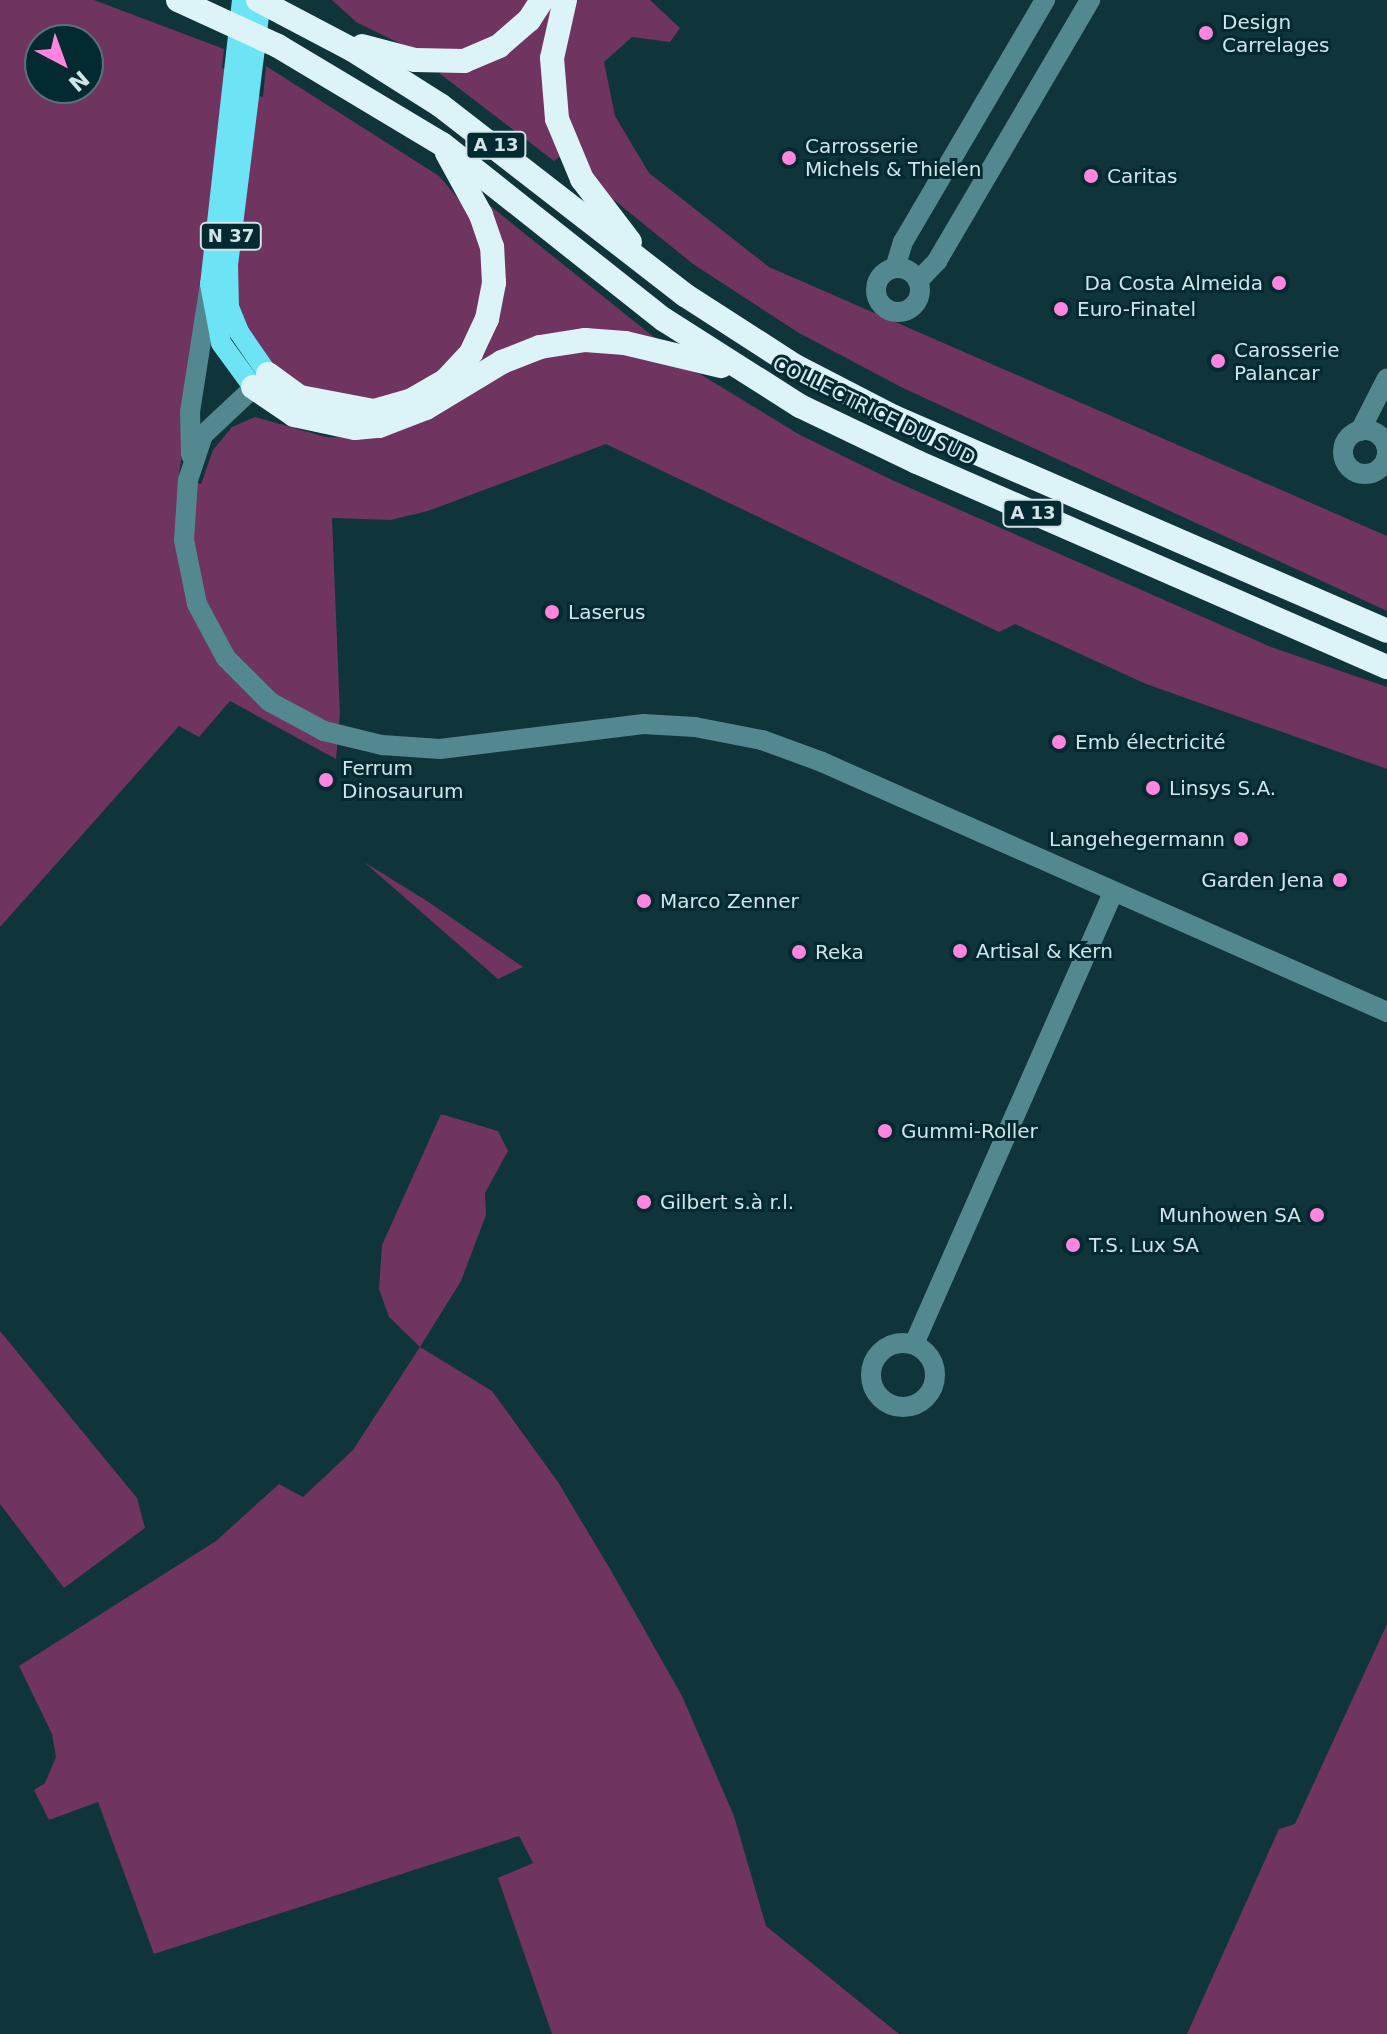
<!DOCTYPE html>
<html>
<head>
<meta charset="utf-8">
<style>
  body { margin:0 }
  #map { position:relative; width:1387px; height:2034px; overflow:hidden; background:#0f343a; font-family:"DejaVu Sans",sans-serif }
  div>[style] { position:absolute }
  [style*='--x'] { left:calc(var(--x)*1px); top:calc(var(--y)*1px); width:calc(var(--w)*1px); rotate:calc(var(--a)*1deg) }
  .green>* { inset:0; background:#6f3460 }
  .minor>* { height:20px; margin:-10px; padding:0 10px; transform-origin:10px; border-radius:10px; background:#538891 }
  .minor>.ring { margin:-10px; padding:0; box-sizing:content-box; background:none; border:20px solid #538891; border-radius:50% }
  .major>* { height:20px; margin:-10px; padding:0 10px; transform-origin:10px; border-radius:10px; background:#6de3f6 }
  .highway>* { height:24px; margin:-12px; padding:0 12px; transform-origin:12px; border-radius:12px; background:#dcf4f8 }
  .dots>* { width:22px; height:22px; translate:-50% -50%; box-sizing:border-box; border:4px solid #032a30; border-radius:50% }
  span { translate:-50% -50%; white-space:nowrap; text-align:center; line-height:1.15; -webkit-text-stroke:6px #032a30; paint-order:stroke }
  .shield-label span { padding:2px 6px; background:#032a30; border:2px solid; border-radius:6px; -webkit-text-stroke-width:0 }
  .shield-label { font-size:18px; color:#d1e4e8; font-weight:700 }
  .poi-label { font-size:20px; color:#d1e4e8 }
  .left { translate:0 -50%; text-align:left }
  .right { translate:-100% -50%; text-align:right }
  .street-label { font-size:20px; color:#d1e4e8 }
  .north { position:absolute; left:24px; top:24px; width:80px; height:80px; box-sizing:border-box; background:#032a30; border:2px solid #55747a; border-radius:50%; rotate:139deg; font-size:22px; font-weight:700; line-height:32px; text-align:center; color:#d1e4e8 }
  .north::after { content:''; display:block; margin:auto; width:28px; height:36px; background:#ff85df; clip-path:polygon(50% 0,100% 100%,50% 72%,0 100%) }
</style>
</head>
<body>
<div id="map">
  <div class="green">
    <div style="clip-path:polygon(evenodd,0 0,94px 0,224px 49px,222px 68px,228px 70px,179px 477px,201px 484px,213px 450px,232px 427px,255px 417px,326px 437px,380px 438px,504px 370px,541px 355px,586px 349px,655px 359px,700px 374px,800px 435px,892px 480px,1271px 647px,1387px 687px,1387px 769px,1146px 684px,1015px 624px,999px 632px,606px 444px,428px 511px,391px 520px,332px 518px,340px 714px,336px 759px,230px 701px,199px 737px,179px 726px,0 927px,0 0,40px 40px,88px 40px,88px 88px,40px 88px,40px 40px)"></div>
    <div style="clip-path:polygon(332px 0,534px 0,495px 40px,462px 53px,426px 53px,403px 45px,356px 22px)"></div>
    <div style="clip-path:polygon(575px 0,650px 0,680px 28px,670px 42px,632px 37px,604px 62px,615px 116px,649px 173px,769px 267px,1387px 536px,1387px 611px,903px 388px,799px 333px,693px 264px,609px 196px,587px 168px,564px 104px,564px 45px)"></div>
    <div style="clip-path:polygon(552px 2px,561px 156px,554px 161px,439px 73px,466px 67px)"></div>
    <div style="clip-path:polygon(266px 66px,439px 176px,470px 212px,485px 248px,488px 282px,466px 349px,442px 373px,375px 405px,326px 399px,273px 370px,235px 306px,233px 265px,256px 95px,263px 97px)"></div>
    <div style="clip-path:polygon(484px 201px,665px 346px,633px 339px,470px 366px,485px 345px)"></div>
    <div style="clip-path:polygon(364px 862px,427px 901px,523px 967px,498px 979px)"></div>
    <div style="clip-path:polygon(441px 1114px,498px 1131px,508px 1151px,485px 1193px,486px 1215px,461px 1281px,420px 1347px,492px 1391px,558px 1482px,613px 1574px,682px 1696px,734px 1816px,766px 1926px,899px 2034px,552px 2034px,498px 1878px,533px 1863px,519px 1836px,154px 1954px,98px 1802px,49px 1820px,34px 1790px,45px 1783px,56px 1757px,52px 1734px,19px 1666px,216px 1541px,279px 1484px,303px 1497px,353px 1450px,420px 1347px,389px 1317px,379px 1289px,382px 1245px)"></div>
    <div style="clip-path:polygon(0 1331px,137px 1498px,145px 1528px,64px 1588px,0 1504px)"></div>
    <div style="clip-path:polygon(1387px 1624px,1387px 2034px,1187px 2034px,1279px 1829px,1295px 1824px)"></div>
  </div>
  <div class="minor">
    <div class="ring" style="left:876px;top:268px;width:24px;height:24px"></div>
    <div style="--x:895;--y:268;--w:27;--a:-73"></div>
    <div style="--x:903;--y:242;--w:281;--a:-59.6"></div>
    <div style="--x:918;--y:281;--w:28;--a:-46"></div>
    <div style="--x:937;--y:261;--w:303;--a:-59.6"></div>
    <div style="--x:265;--y:377;--w:85;--a:136.9"></div>
    <div style="--x:203;--y:435;--w:47;--a:108.4"></div>
    <div style="--x:188;--y:480;--w:60;--a:93.8"></div>
    <div style="--x:184;--y:540;--w:65;--a:78.5"></div>
    <div style="--x:197;--y:604;--w:61;--a:61.8"></div>
    <div style="--x:226;--y:658;--w:62;--a:45"></div>
    <div style="--x:270;--y:702;--w:61;--a:28.2"></div>
    <div style="--x:324;--y:731;--w:60;--a:13.6"></div>
    <div style="--x:382;--y:745;--w:58;--a:3.9"></div>
    <div style="--x:440;--y:749;--w:205;--a:-7"></div>
    <div style="--x:643;--y:724;--w:52;--a:3.3"></div>
    <div style="--x:695;--y:727;--w:68;--a:11"></div>
    <div style="--x:762;--y:740;--w:64;--a:20.1"></div>
    <div style="--x:822;--y:762;--w:618;--a:23.87"></div>
    <div class="ring" style="left:1343px;top:430px;width:24px;height:24px"></div>
    <div style="--x:1360;--y:431;--w:59;--a:-63"></div>
    <div style="--x:191;--y:455;--w:43;--a:-91.3"></div>
    <div style="--x:190;--y:412;--w:130;--a:-81.1"></div>
    <div class="ring" style="left:871px;top:1343px;width:44px;height:44px"></div>
    <div style="--x:914;--y:1344;--w:494;--a:-66.2"></div>
  </div>
  <div class="major">
    <div style="--x:242;--y:0;--w:286;--a:96.4"></div>
    <div style="--x:210;--y:284;--w:60;--a:79.4"></div>
    <div style="--x:221;--y:343;--w:54;--a:54"></div>
    <div style="--x:261;--y:0;--w:266;--a:97.1"></div>
    <div style="--x:228;--y:264;--w:43;--a:88.7"></div>
    <div style="--x:229;--y:307;--w:27;--a:68"></div>
    <div style="--x:239;--y:332;--w:51;--a:55.4"></div>
  </div>
  <div class="highway">
    <div style="--x:178;--y:0;--w:110;--a:24.7"></div>
    <div style="--x:278;--y:46;--w:191;--a:30.9"></div>
    <div style="--x:442;--y:144;--w:282;--a:38.4"></div>
    <div style="--x:663;--y:319;--w:162;--a:32.4"></div>
    <div style="--x:800;--y:406;--w:130;--a:25.6"></div>
    <div style="--x:917;--y:462;--w:513;--a:23.57"></div>
    <div style="--x:258;--y:0;--w:107;--a:27.8"></div>
    <div style="--x:353;--y:50;--w:103;--a:32.3"></div>
    <div style="--x:440;--y:105;--w:310;--a:37.8"></div>
    <div style="--x:685;--y:295;--w:131;--a:32.8"></div>
    <div style="--x:795;--y:366;--w:111;--a:27.3"></div>
    <div style="--x:894;--y:417;--w:537;--a:23.46"></div>
    <div style="--x:565;--y:0;--w:59;--a:102.6"></div>
    <div style="--x:552;--y:58;--w:61;--a:85.3"></div>
    <div style="--x:557;--y:119;--w:65;--a:67.4"></div>
    <div style="--x:582;--y:179;--w:79;--a:52.7"></div>
    <div style="--x:362;--y:46;--w:55;--a:14.8"></div>
    <div style="--x:415;--y:60;--w:49;--a:1.2"></div>
    <div style="--x:464;--y:61;--w:38;--a:-23"></div>
    <div style="--x:499;--y:46;--w:40;--a:-41"></div>
    <div style="--x:529;--y:20;--w:24;--a:-57"></div>
    <div style="--x:268;--y:374;--w:39;--a:36"></div>
    <div style="--x:300;--y:397;--w:75;--a:10.7"></div>
    <div style="--x:374;--y:411;--w:40;--a:-16"></div>
    <div style="--x:412;--y:400;--w:39;--a:-30"></div>
    <div style="--x:446;--y:380;--w:37;--a:-47"></div>
    <div style="--x:471;--y:353;--w:38;--a:-65"></div>
    <div style="--x:487;--y:319;--w:37;--a:-79"></div>
    <div style="--x:494;--y:283;--w:36;--a:-93"></div>
    <div style="--x:492;--y:247;--w:34;--a:-109"></div>
    <div style="--x:481;--y:215;--w:71;--a:-118.7"></div>
    <div style="--x:253;--y:387;--w:50;--a:34.3"></div>
    <div style="--x:294;--y:415;--w:62;--a:12"></div>
    <div style="--x:355;--y:428;--w:24;--a:-5"></div>
    <div style="--x:379;--y:426;--w:50;--a:-21"></div>
    <div style="--x:426;--y:408;--w:89;--a:-31.2"></div>
    <div style="--x:502;--y:362;--w:41;--a:-21.5"></div>
    <div style="--x:540;--y:347;--w:46;--a:-8.8"></div>
    <div style="--x:585;--y:340;--w:40;--a:4.3"></div>
    <div style="--x:625;--y:343;--w:99;--a:13.5"></div>
  </div>
  <div class="dots">
    <div style="left:1206px;top:33px;background:#ff85df"></div>
    <div style="left:789px;top:158px;background:#ff85df"></div>
    <div style="left:1091px;top:176px;background:#ff85df"></div>
    <div style="left:1279px;top:283px;background:#ff85df"></div>
    <div style="left:1061px;top:309px;background:#ff85df"></div>
    <div style="left:1218px;top:361px;background:#ff85df"></div>
    <div style="left:552px;top:612px;background:#ff85df"></div>
    <div style="left:1059px;top:742px;background:#ff85df"></div>
    <div style="left:326px;top:780px;background:#ff85df"></div>
    <div style="left:1153px;top:788px;background:#ff85df"></div>
    <div style="left:1241px;top:839px;background:#ff85df"></div>
    <div style="left:1340px;top:880px;background:#ff85df"></div>
    <div style="left:644px;top:901px;background:#ff85df"></div>
    <div style="left:960px;top:951px;background:#ff85df"></div>
    <div style="left:799px;top:952px;background:#ff85df"></div>
    <div style="left:885px;top:1131px;background:#ff85df"></div>
    <div style="left:644px;top:1202px;background:#ff85df"></div>
    <div style="left:1317px;top:1215px;background:#ff85df"></div>
    <div style="left:1073px;top:1245px;background:#ff85df"></div>
  </div>
  <div class="shield-label">
    <span style="left:496px;top:145px">A 13</span>
    <span style="left:231px;top:236px">N 37</span>
    <span style="left:1033px;top:513px">A 13</span>
  </div>
  <div class="poi-label">
    <span class="left" style="left:1222px;top:34px">Design<br>Carrelages</span>
    <span class="left" style="left:805px;top:158px">Carrosserie<br>Michels &amp; Thielen</span>
    <span class="left" style="left:1107px;top:176px">Caritas</span>
    <span class="right" style="left:1263px;top:283px">Da Costa Almeida</span>
    <span class="left" style="left:1077px;top:309px">Euro-Finatel</span>
    <span class="left" style="left:1234px;top:362px">Carosserie<br>Palancar</span>
    <span class="left" style="left:568px;top:612px">Laserus</span>
    <span class="left" style="left:1075px;top:742px">Emb électricité</span>
    <span class="left" style="left:342px;top:780px">Ferrum<br>Dinosaurum</span>
    <span class="left" style="left:1169px;top:788px">Linsys S.A.</span>
    <span class="right" style="left:1225px;top:839px">Langehegermann</span>
    <span class="right" style="left:1324px;top:880px">Garden Jena</span>
    <span class="left" style="left:660px;top:901px">Marco Zenner</span>
    <span class="left" style="left:976px;top:951px">Artisal &amp; Kern</span>
    <span class="left" style="left:815px;top:952px">Reka</span>
    <span class="left" style="left:901px;top:1131px">Gummi-Roller</span>
    <span class="left" style="left:660px;top:1202px">Gilbert s.à r.l.</span>
    <span class="right" style="left:1301px;top:1215px">Munhowen SA</span>
    <span class="left" style="left:1089px;top:1245px">T.S. Lux SA</span>
  </div>
  <div class="street-label">
    <span style="left:874px;top:411px;rotate:26deg">COLLECTRICE DU SUD</span>
  </div>
  <div class="north">N</div>
</div>
</body>
</html>
